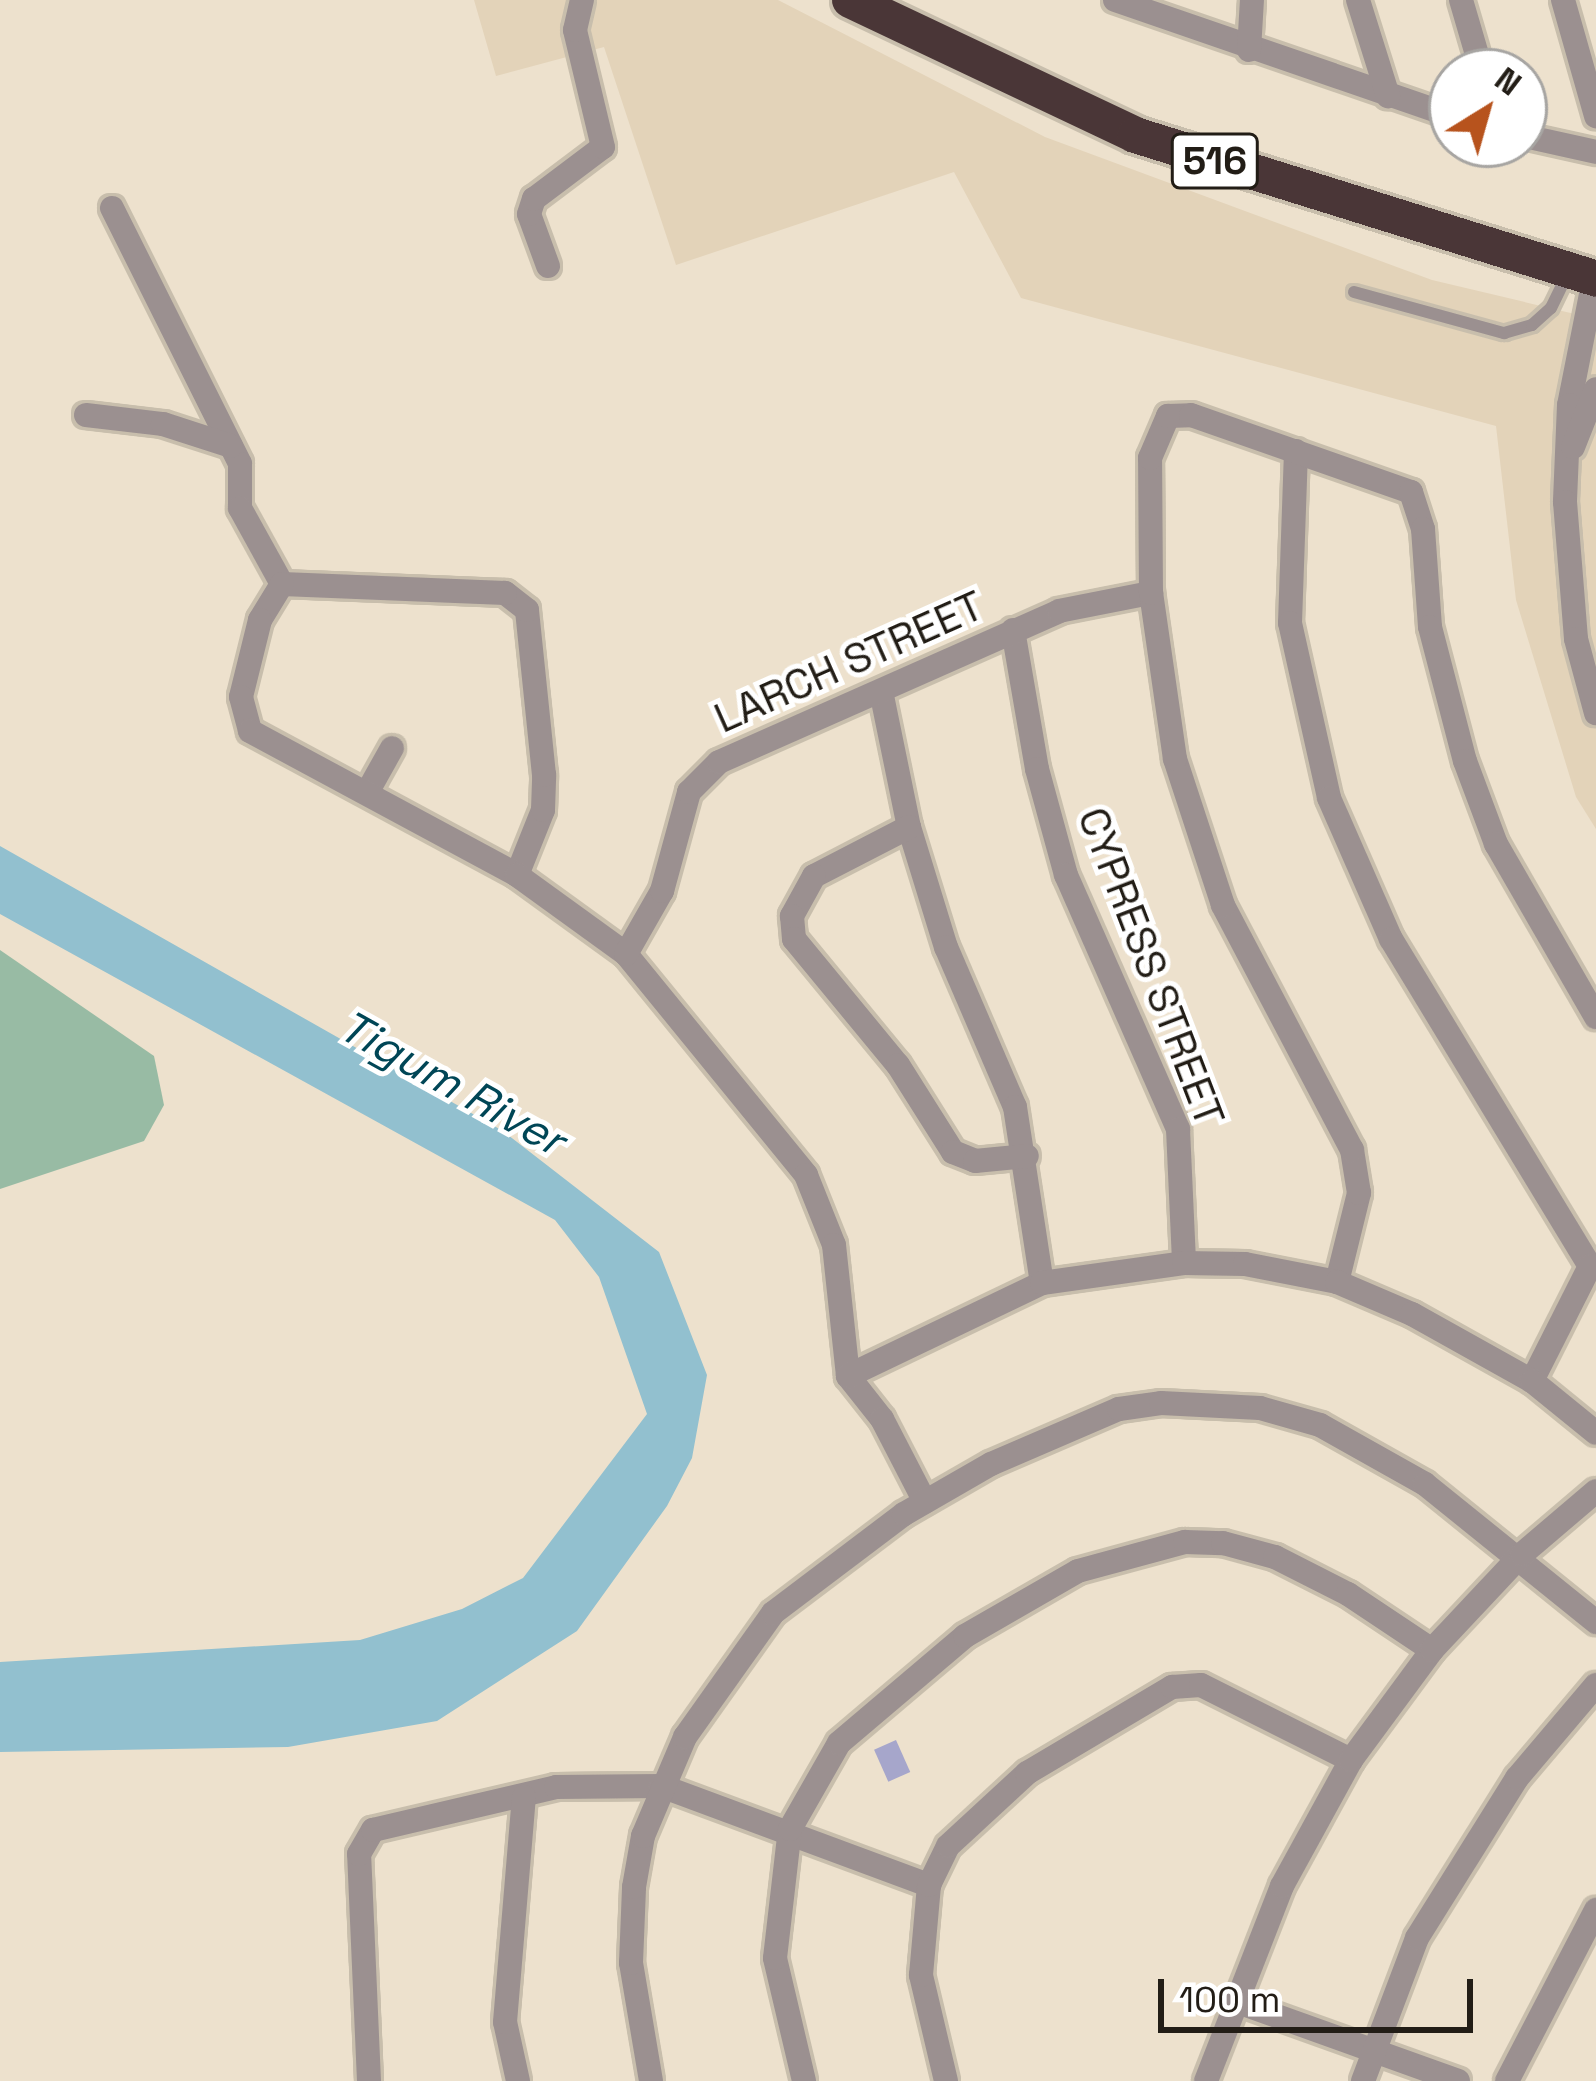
<!DOCTYPE html>
<html>
<head>
<meta charset="utf-8">
<style>
  body { margin:0 }
  #map { position:relative; width:1596px; height:2081px; overflow:hidden; background:#ede1cd; font-family:"Space Grotesk",sans-serif }
  div>[style] { position:absolute }
  [style*='--x'] { left:calc(var(--x)*1px); top:calc(var(--y)*1px); width:calc(var(--w)*1px); rotate:calc(var(--a)*1deg) }
  .built>* { inset:0; background:#e3d3b9 }
  .green>* { inset:0; background:#98bba4 }
  .water>* { inset:0; background:#92c0cf }
  .building>* { inset:0; background:#a6a6cb; transform-origin:0 0 }
  .roads { filter:drop-shadow(3px 0 #c8beac) drop-shadow(-3px 0 #c8beac) drop-shadow(0 3px #c8beac) drop-shadow(0 -3px #c8beac) }
  .lane>* { height:12px; margin:-6px; padding:0 6px; transform-origin:6px; border-radius:6px; background:#9b9090 }
  .street>* { height:24px; margin:-12px; padding:0 12px; transform-origin:12px; border-radius:12px; background:#9b9090 }
  .highway>* { height:36px; margin:-18px; padding:0 18px; transform-origin:18px; border-radius:18px; background:#4a3637 }
  span { translate:-50% -50%; white-space:nowrap; text-align:center; line-height:1.15; -webkit-text-stroke:10px #fff; paint-order:stroke }
  .shield-label span { padding:3px 9px; background:#fff; border:3px solid; border-radius:9px; -webkit-text-stroke-width:0 }
  .shield-label { font-size:39px; color:#221d16; font-weight:700 }
  .street-label { font-size:42px; color:#221d16 }
  .water-label { font-size:45px; color:#004656; font-style:italic }
  .north { position:absolute; left:1428px; top:48px; width:120px; height:120px; box-sizing:border-box; background:#fff; border:3px solid #a7a5a2; border-radius:50%; rotate:37deg; font-size:33px; font-weight:700; line-height:48px; text-align:center; color:#221d16 }
  .north::after { content:''; display:block; margin:auto; width:42px; height:54px; background:#b7531d; clip-path:polygon(50% 0,100% 100%,50% 72%,0 100%) }
  .scale { position:absolute; left:1158px; top:1979px; width:315px; height:54px; box-sizing:border-box; border:6px solid #221d16; border-top:0; padding-left:15px; font-size:36px; line-height:42px; white-space:nowrap; color:#221d16; -webkit-text-stroke:9px #fff; paint-order:stroke }
</style>
</head>
<body>
<div id="map">
  <div class="built">
    <div style="clip-path:polygon(474px 0,778px 0,1045px 137px,1432px 280px,1596px 319px,1596px 829px,1576px 797px,1516px 600px,1496px 426px,1021px 298px,954px 172px,676px 265px,604px 47px,496px 76px)"></div>
  </div>
  <div class="green">
    <div style="clip-path:polygon(0 950px,154px 1056px,164px 1105px,144px 1141px,0 1189px)"></div>
  </div>
  <div class="water">
    <div style="clip-path:polygon(0 846px,503px 1131px,659px 1252px,707px 1375px,692px 1458px,667px 1506px,577px 1631px,437px 1721px,288px 1747px,0 1752px,0 1662px,360px 1640px,462px 1609px,523px 1578px,647px 1414px,599px 1277px,555px 1220px,0 914px)"></div>
  </div>
  <div class="building">
    <div style="left:896px;top:1740px;width:35px;height:24px;rotate:66deg"></div>
  </div>
  <div class="roads">
    <div class="lane">
      <div style="--x:1354;--y:292;--w:156;--a:15.3"></div>
      <div style="--x:1504;--y:333;--w:29;--a:-16"></div>
      <div style="--x:1532;--y:325;--w:25;--a:-42"></div>
      <div style="--x:1551;--y:308;--w:39;--a:-64"></div>
    </div>
    <div class="street">
      <div style="--x:1115;--y:0;--w:356;--a:19"></div>
      <div style="--x:1358;--y:0;--w:101;--a:72.6"></div>
      <div style="--x:1461;--y:0;--w:75;--a:73.7"></div>
      <div style="--x:1563;--y:0;--w:121;--a:74.1"></div>
      <div style="--x:1249;--y:50;--w:50;--a:-86.6"></div>
      <div style="--x:1524;--y:136;--w:74;--a:12.5"></div>
      <div style="--x:112;--y:208;--w:286;--a:63.4"></div>
      <div style="--x:240;--y:464;--w:44;--a:90"></div>
      <div style="--x:240;--y:508;--w:87;--a:61.1"></div>
      <div style="--x:548;--y:266;--w:55;--a:-110.1"></div>
      <div style="--x:529;--y:214;--w:16;--a:-72"></div>
      <div style="--x:534;--y:199;--w:86;--a:-37"></div>
      <div style="--x:603;--y:147;--w:120;--a:-103.5"></div>
      <div style="--x:575;--y:30;--w:31;--a:-77"></div>
      <div style="--x:1594;--y:279;--w:128;--a:101.2"></div>
      <div style="--x:1569;--y:405;--w:97;--a:92.4"></div>
      <div style="--x:1565;--y:502;--w:137;--a:85.4"></div>
      <div style="--x:1576;--y:639;--w:77;--a:74.9"></div>
      <div style="--x:86;--y:415;--w:78;--a:6.7"></div>
      <div style="--x:163;--y:424;--w:71;--a:17.9"></div>
      <div style="--x:1573;--y:447;--w:62;--a:-68.4"></div>
      <div style="--x:1296;--y:451;--w:172;--a:92"></div>
      <div style="--x:1290;--y:623;--w:179;--a:77.4"></div>
      <div style="--x:1329;--y:798;--w:154;--a:66.3"></div>
      <div style="--x:1391;--y:939;--w:383;--a:58.7"></div>
      <div style="--x:1590;--y:1266;--w:129;--a:116.8"></div>
      <div style="--x:1013;--y:630;--w:141;--a:80.2"></div>
      <div style="--x:1037;--y:769;--w:110;--a:74.7"></div>
      <div style="--x:1066;--y:875;--w:278;--a:66.2"></div>
      <div style="--x:1178;--y:1129;--w:134;--a:87.4"></div>
      <div style="--x:881;--y:691;--w:139;--a:78.4"></div>
      <div style="--x:909;--y:827;--w:126;--a:72.9"></div>
      <div style="--x:946;--y:947;--w:174;--a:66.7"></div>
      <div style="--x:1015;--y:1107;--w:178;--a:81.3"></div>
      <div style="--x:368;--y:791;--w:49;--a:-60.8"></div>
      <div style="--x:909;--y:827;--w:107;--a:152.7"></div>
      <div style="--x:814;--y:876;--w:46;--a:118.8"></div>
      <div style="--x:792;--y:916;--w:23;--a:85"></div>
      <div style="--x:794;--y:939;--w:163;--a:50.5"></div>
      <div style="--x:898;--y:1065;--w:103;--a:57.7"></div>
      <div style="--x:953;--y:1152;--w:24;--a:22"></div>
      <div style="--x:975;--y:1161;--w:52;--a:-5.5"></div>
      <div style="--x:517;--y:875;--w:70;--a:-68.2"></div>
      <div style="--x:543;--y:810;--w:35;--a:-88"></div>
      <div style="--x:544;--y:775;--w:166;--a:-95.9"></div>
      <div style="--x:527;--y:610;--w:28;--a:-142"></div>
      <div style="--x:505;--y:593;--w:223;--a:-177.7"></div>
      <div style="--x:282;--y:584;--w:42;--a:121.4"></div>
      <div style="--x:260;--y:620;--w:79;--a:103.9"></div>
      <div style="--x:241;--y:697;--w:35;--a:75"></div>
      <div style="--x:250;--y:731;--w:303;--a:28.3"></div>
      <div style="--x:517;--y:875;--w:135;--a:35.9"></div>
      <div style="--x:626;--y:954;--w:285;--a:50.8"></div>
      <div style="--x:806;--y:1175;--w:75;--a:68.2"></div>
      <div style="--x:834;--y:1245;--w:132;--a:83.9"></div>
      <div style="--x:848;--y:1376;--w:55;--a:51.7"></div>
      <div style="--x:882;--y:1419;--w:93;--a:62.6"></div>
      <div style="--x:626;--y:954;--w:73;--a:-60.3"></div>
      <div style="--x:662;--y:891;--w:103;--a:-74.7"></div>
      <div style="--x:689;--y:792;--w:42;--a:-45"></div>
      <div style="--x:719;--y:762;--w:372;--a:-23.9"></div>
      <div style="--x:1059;--y:611;--w:94;--a:-11.1"></div>
      <div style="--x:1337;--y:1282;--w:92;--a:-76.1"></div>
      <div style="--x:1359;--y:1193;--w:44;--a:-99.2"></div>
      <div style="--x:1352;--y:1150;--w:277;--a:-117.8"></div>
      <div style="--x:1223;--y:905;--w:154;--a:-108.2"></div>
      <div style="--x:1175;--y:759;--w:168;--a:-98.2"></div>
      <div style="--x:1151;--y:593;--w:135;--a:-90.4"></div>
      <div style="--x:1150;--y:458;--w:46;--a:-66.8"></div>
      <div style="--x:1168;--y:416;--w:23;--a:-2"></div>
      <div style="--x:1191;--y:415;--w:233;--a:19.3"></div>
      <div style="--x:1411;--y:492;--w:39;--a:72"></div>
      <div style="--x:1423;--y:529;--w:98;--a:85.9"></div>
      <div style="--x:1430;--y:627;--w:138;--a:75.4"></div>
      <div style="--x:1465;--y:761;--w:89;--a:69.5"></div>
      <div style="--x:1496;--y:844;--w:200;--a:60"></div>
      <div style="--x:848;--y:1376;--w:215;--a:-25.6"></div>
      <div style="--x:1042;--y:1283;--w:143;--a:-8"></div>
      <div style="--x:1184;--y:1263;--w:61;--a:0.9"></div>
      <div style="--x:1245;--y:1264;--w:94;--a:11.1"></div>
      <div style="--x:1337;--y:1282;--w:82;--a:23.1"></div>
      <div style="--x:1412;--y:1314;--w:137;--a:29.2"></div>
      <div style="--x:1532;--y:1381;--w:82;--a:39.1"></div>
      <div style="--x:1232;--y:2000;--w:240;--a:19.7"></div>
      <div style="--x:369;--y:2081;--w:227;--a:-92.5"></div>
      <div style="--x:359;--y:1854;--w:28;--a:-60"></div>
      <div style="--x:373;--y:1830;--w:188;--a:-13.2"></div>
      <div style="--x:556;--y:1787;--w:105;--a:-0.5"></div>
      <div style="--x:661;--y:1786;--w:286;--a:20.3"></div>
      <div style="--x:518;--y:2081;--w:60;--a:-102.4"></div>
      <div style="--x:505;--y:2022;--w:226;--a:-85.2"></div>
      <div style="--x:651;--y:2081;--w:120;--a:-99.6"></div>
      <div style="--x:631;--y:1963;--w:76;--a:-87.7"></div>
      <div style="--x:634;--y:1887;--w:52;--a:-80"></div>
      <div style="--x:643;--y:1836;--w:108;--a:-67"></div>
      <div style="--x:685;--y:1737;--w:152;--a:-54.6"></div>
      <div style="--x:773;--y:1613;--w:164;--a:-37.1"></div>
      <div style="--x:904;--y:1514;--w:100;--a:-29.9"></div>
      <div style="--x:991;--y:1464;--w:139;--a:-23.3"></div>
      <div style="--x:1119;--y:1409;--w:42;--a:-8.1"></div>
      <div style="--x:1161;--y:1403;--w:99;--a:2.9"></div>
      <div style="--x:1260;--y:1408;--w:62;--a:15.8"></div>
      <div style="--x:1320;--y:1425;--w:120;--a:29.3"></div>
      <div style="--x:1425;--y:1484;--w:220;--a:38.9"></div>
      <div style="--x:804;--y:2081;--w:126;--a:-103.3"></div>
      <div style="--x:775;--y:1958;--w:130;--a:-83.4"></div>
      <div style="--x:790;--y:1829;--w:99;--a:-60.3"></div>
      <div style="--x:839;--y:1743;--w:165;--a:-40.3"></div>
      <div style="--x:965;--y:1636;--w:130;--a:-29.9"></div>
      <div style="--x:1078;--y:1571;--w:111;--a:-15.2"></div>
      <div style="--x:1185;--y:1542;--w:38;--a:2"></div>
      <div style="--x:1223;--y:1543;--w:54;--a:15.1"></div>
      <div style="--x:1275;--y:1557;--w:82;--a:26.9"></div>
      <div style="--x:1348;--y:1594;--w:101;--a:33.7"></div>
      <div style="--x:946;--y:2081;--w:109;--a:-103.3"></div>
      <div style="--x:921;--y:1975;--w:90;--a:-84.9"></div>
      <div style="--x:929;--y:1885;--w:43;--a:-64"></div>
      <div style="--x:948;--y:1846;--w:108;--a:-42.7"></div>
      <div style="--x:1027;--y:1773;--w:169;--a:-30.7"></div>
      <div style="--x:1172;--y:1687;--w:29;--a:-4"></div>
      <div style="--x:1201;--y:1685;--w:168;--a:26.6"></div>
      <div style="--x:1206;--y:2081;--w:209;--a:-68.7"></div>
      <div style="--x:1282;--y:1886;--w:144;--a:-61.3"></div>
      <div style="--x:1351;--y:1760;--w:137;--a:-53.6"></div>
      <div style="--x:1432;--y:1650;--w:132;--a:-46.8"></div>
      <div style="--x:1522;--y:1554;--w:97;--a:-40.4"></div>
      <div style="--x:1363;--y:2081;--w:153;--a:-69.3"></div>
      <div style="--x:1417;--y:1938;--w:189;--a:-58"></div>
      <div style="--x:1517;--y:1778;--w:122;--a:-49.7"></div>
      <div style="--x:1507;--y:2081;--w:193;--a:-62.5"></div>
    </div>
    <div class="highway">
      <div style="--x:850;--y:0;--w:315;--a:25.3"></div>
      <div style="--x:1135;--y:135;--w:483;--a:17.3"></div>
    </div>
  </div>
  <div class="shield-label">
    <span style="left:1215px;top:161px">516</span>
  </div>
  <div class="street-label">
    <span style="left:849px;top:662px;rotate:-24deg">LARCH STREET</span>
    <span style="left:1151px;top:967px;rotate:69deg">CYPRESS STREET</span>
  </div>
  <div class="water-label">
    <span style="left:452px;top:1083px;rotate:29deg">Tigum River</span>
  </div>
  <div class="north">N</div>
  <div class="scale">100 m</div>
</div>
</body>
</html>
